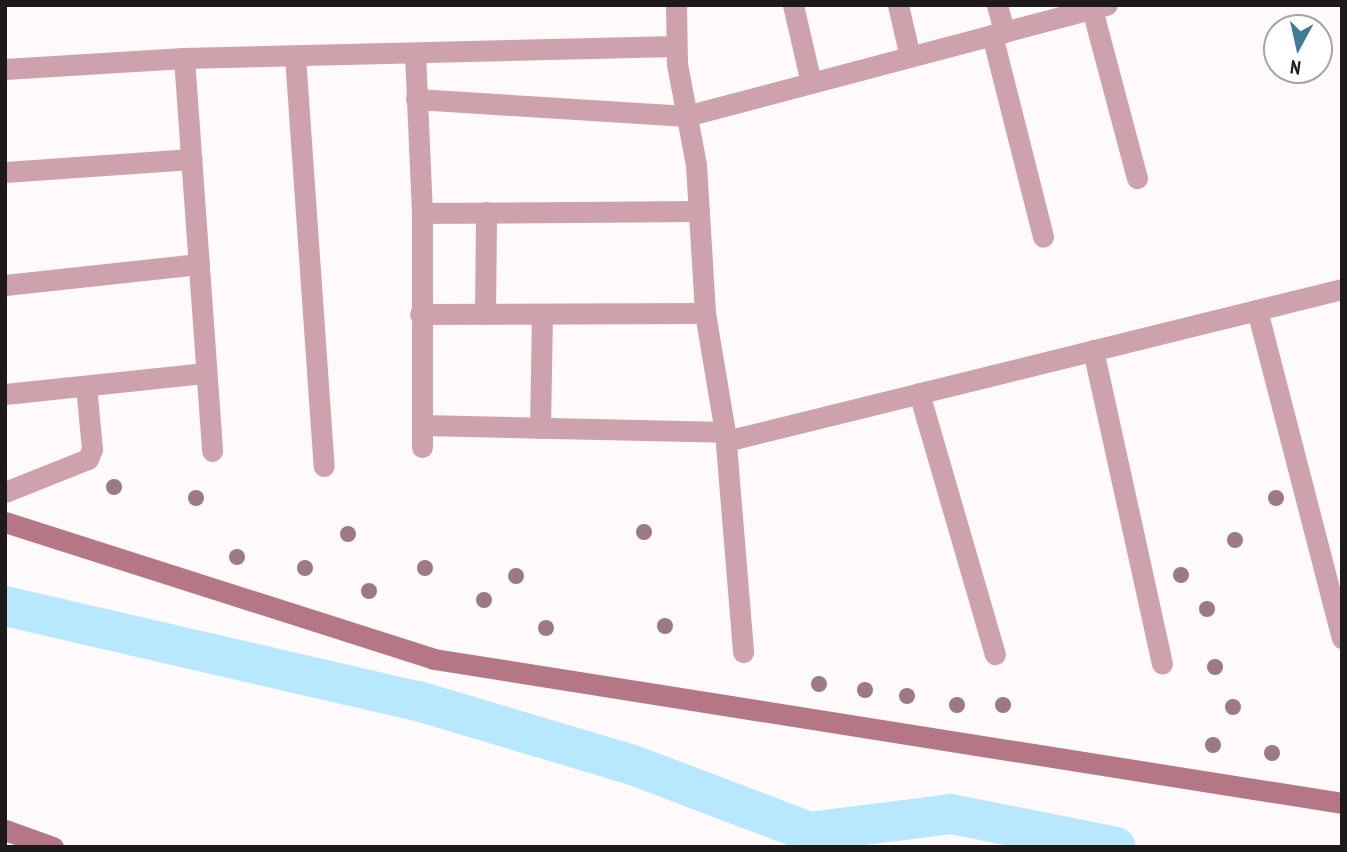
<!DOCTYPE html>
<html>
<head>
<meta charset="utf-8">
<style>
  body { margin:0 }
  #map { position:relative; width:1347px; height:852px; overflow:hidden; background:#fef9fa; font-family:"PT Sans Narrow",sans-serif }
  div>[style] { position:absolute }
  [style*='--x'] { left:calc(var(--x)*1px); top:calc(var(--y)*1px); width:calc(var(--w)*1px); rotate:calc(var(--a)*1deg) }
  .river>* { height:40px; margin:-20px; padding:0 20px; transform-origin:20px; border-radius:20px; background:#b7e8fd }
  .street>* { height:21px; margin:-10.5px; padding:0 10.5px; transform-origin:10.5px; border-radius:10.5px; background:#cea2ac }
  .secondary>* { height:21px; margin:-10.5px; padding:0 10.5px; transform-origin:10.5px; border-radius:10.5px; background:#b57786 }
  .trees>* { width:16px; height:16px; margin:-8px; border-radius:50%; background:#9b7985 }
  span { translate:-50% -50%; white-space:nowrap; text-align:center; line-height:1.15; -webkit-text-stroke:5px #fff; paint-order:stroke }
  .frame { position:absolute; inset:0; border:7px solid #1e1a1b; pointer-events:none }
  .north { position:absolute; left:1263px; top:14px; width:70px; height:70px; box-sizing:border-box; background:#fff; border:2px solid #a5a3a4; border-radius:50%; rotate:188deg; font-size:19px; font-weight:700; line-height:28px; text-align:center; color:#1e1a1b }
  .north::after { content:''; display:block; margin:auto; width:24px; height:32px; background:#407d94; clip-path:polygon(50% 0,100% 100%,50% 72%,0 100%) }
</style>
</head>
<body>
<div id="map">
  <div class="river">
    <div style="--x:5;--y:606;--w:424;--a:13"></div>
    <div style="--x:418;--y:701;--w:224;--a:16.6"></div>
    <div style="--x:633;--y:765;--w:188;--a:20.8"></div>
    <div style="--x:809;--y:832;--w:143;--a:-7.2"></div>
    <div style="--x:951;--y:814;--w:168;--a:11.3"></div>
  </div>
  <div class="street">
    <div style="--x:676;--y:5;--w:59;--a:89"></div>
    <div style="--x:677;--y:64;--w:103;--a:79.3"></div>
    <div style="--x:696;--y:165;--w:148;--a:86.5"></div>
    <div style="--x:705;--y:313;--w:121;--a:80.5"></div>
    <div style="--x:725;--y:432;--w:221;--a:85.3"></div>
    <div style="--x:793;--y:5;--w:80;--a:77"></div>
    <div style="--x:898;--y:5;--w:53;--a:77"></div>
    <div style="--x:997;--y:5;--w:28;--a:75"></div>
    <div style="--x:1092;--y:9;--w:175;--a:75.1"></div>
    <div style="--x:992;--y:35;--w:208;--a:75.8"></div>
    <div style="--x:415;--y:53;--w:160;--a:87.5"></div>
    <div style="--x:422;--y:213;--w:234;--a:90"></div>
    <div style="--x:295;--y:56;--w:411;--a:86"></div>
    <div style="--x:184;--y:58;--w:394;--a:85.9"></div>
    <div style="--x:5;--y:69;--w:179;--a:-3.5"></div>
    <div style="--x:184;--y:58;--w:492;--a:-1.4"></div>
    <div style="--x:416;--y:99;--w:271;--a:3.6"></div>
    <div style="--x:686;--y:116;--w:435;--a:-14.8"></div>
    <div style="--x:5;--y:172;--w:187;--a:-4"></div>
    <div style="--x:422;--y:213;--w:277;--a:-0.4"></div>
    <div style="--x:5;--y:285;--w:195;--a:-6.2"></div>
    <div style="--x:1257;--y:310;--w:339;--a:75.5"></div>
    <div style="--x:420;--y:314;--w:285;--a:-0.2"></div>
    <div style="--x:485;--y:314;--w:102;--a:-89.4"></div>
    <div style="--x:1093;--y:350;--w:321;--a:77.6"></div>
    <div style="--x:919;--y:393;--w:272;--a:73.8"></div>
    <div style="--x:5;--y:394;--w:202;--a:-6"></div>
    <div style="--x:422;--y:425;--w:303;--a:1.3"></div>
    <div style="--x:540;--y:428;--w:114;--a:-89"></div>
    <div style="--x:726;--y:441;--w:634;--a:-13.86"></div>
    <div style="--x:5;--y:492;--w:89;--a:-21.7"></div>
    <div style="--x:88;--y:459;--w:11;--a:-68"></div>
    <div style="--x:92;--y:449;--w:63;--a:-95.4"></div>
  </div>
  <div class="secondary">
    <div style="--x:5;--y:522;--w:450;--a:17.7"></div>
    <div style="--x:434;--y:659;--w:919;--a:9.01"></div>
    <div style="--x:5;--y:830;--w:51;--a:19.5"></div>
  </div>
  <div class="trees">
    <div style="left:114px;top:487px"></div>
    <div style="left:196px;top:498px"></div>
    <div style="left:1276px;top:498px"></div>
    <div style="left:644px;top:532px"></div>
    <div style="left:348px;top:534px"></div>
    <div style="left:1235px;top:540px"></div>
    <div style="left:237px;top:557px"></div>
    <div style="left:305px;top:568px"></div>
    <div style="left:425px;top:568px"></div>
    <div style="left:1181px;top:575px"></div>
    <div style="left:516px;top:576px"></div>
    <div style="left:369px;top:591px"></div>
    <div style="left:484px;top:600px"></div>
    <div style="left:1207px;top:609px"></div>
    <div style="left:665px;top:626px"></div>
    <div style="left:546px;top:628px"></div>
    <div style="left:1215px;top:667px"></div>
    <div style="left:819px;top:684px"></div>
    <div style="left:865px;top:690px"></div>
    <div style="left:907px;top:696px"></div>
    <div style="left:957px;top:705px"></div>
    <div style="left:1003px;top:705px"></div>
    <div style="left:1233px;top:707px"></div>
    <div style="left:1213px;top:745px"></div>
    <div style="left:1272px;top:753px"></div>
  </div>
  <div class="frame"></div>
  <div class="north">N</div>
</div>
</body>
</html>
